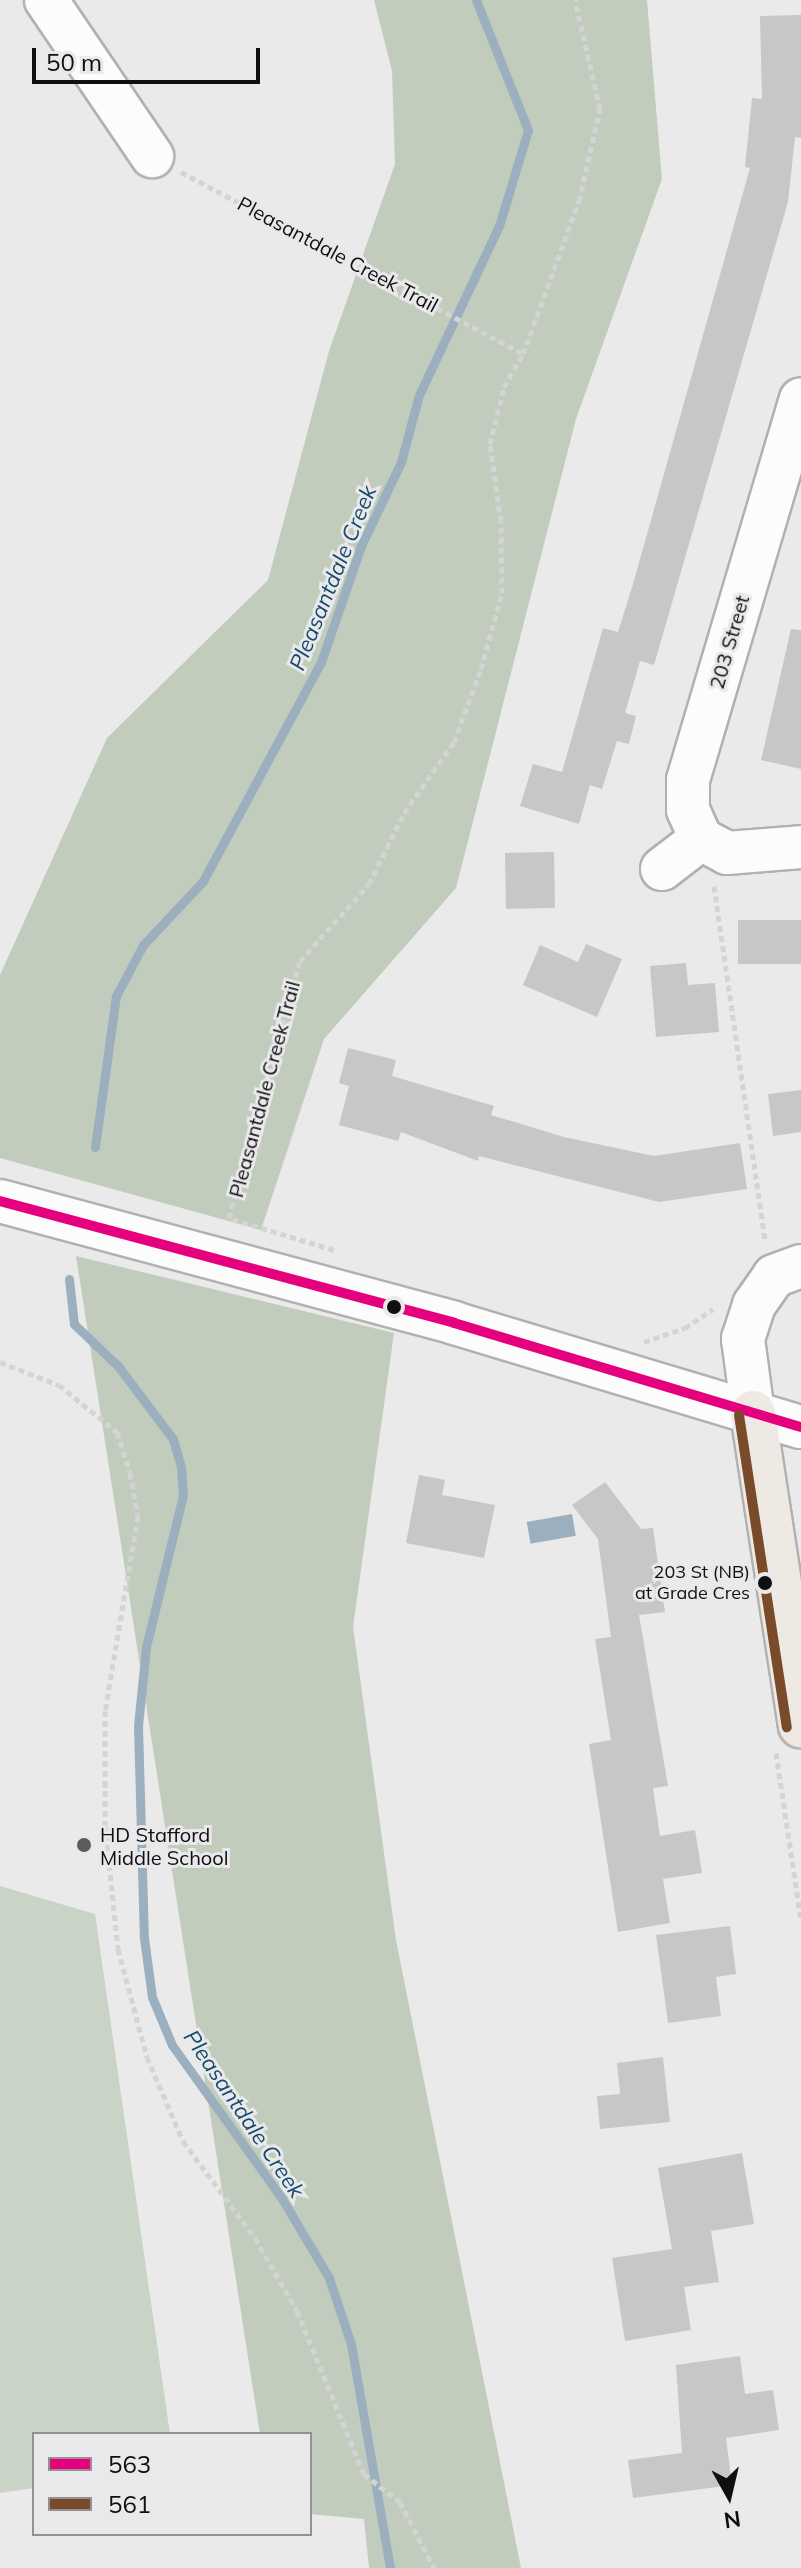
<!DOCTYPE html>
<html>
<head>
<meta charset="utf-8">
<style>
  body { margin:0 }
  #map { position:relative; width:801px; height:2568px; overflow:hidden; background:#eaeaeb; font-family:Mulish,sans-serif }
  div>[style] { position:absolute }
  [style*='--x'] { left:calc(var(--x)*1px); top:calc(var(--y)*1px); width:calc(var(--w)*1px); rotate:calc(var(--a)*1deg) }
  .green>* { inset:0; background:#c9d3c6 }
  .forest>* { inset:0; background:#c1ccbd }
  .water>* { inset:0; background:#9bafbe; transform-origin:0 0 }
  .stream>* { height:9px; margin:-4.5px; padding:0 4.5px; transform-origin:4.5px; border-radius:4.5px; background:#9bafbe }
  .building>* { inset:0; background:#c7c7c8; transform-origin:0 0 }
  .path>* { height:5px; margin-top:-2.5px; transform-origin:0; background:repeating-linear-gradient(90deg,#d4d4d5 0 6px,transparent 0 10px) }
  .roads { filter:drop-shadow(2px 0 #b1b1b2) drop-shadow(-2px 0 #b1b1b2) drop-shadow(0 2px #b1b1b2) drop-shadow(0 -2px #b1b1b2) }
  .minor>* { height:42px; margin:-21px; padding:0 21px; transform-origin:21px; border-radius:21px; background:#fcfcfc }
  .major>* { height:44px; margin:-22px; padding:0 22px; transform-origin:22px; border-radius:22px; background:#efe9e3 }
  .bus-1>* { height:10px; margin:-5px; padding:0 5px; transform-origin:5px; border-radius:5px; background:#e5007d }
  .bus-2>* { height:10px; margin:-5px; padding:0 5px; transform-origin:5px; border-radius:5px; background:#7a4b2a }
  .dots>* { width:22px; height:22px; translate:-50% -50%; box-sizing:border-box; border:4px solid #e9e9ec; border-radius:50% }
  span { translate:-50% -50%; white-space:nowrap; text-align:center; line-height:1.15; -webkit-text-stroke:6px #e9e9ec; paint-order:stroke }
  .bus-label { font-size:18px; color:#0f0f10 }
  .right { translate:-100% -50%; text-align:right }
  .street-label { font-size:20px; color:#0f0f10 }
  .poi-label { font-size:20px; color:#0f0f10 }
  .left { translate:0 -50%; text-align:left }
  .water-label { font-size:22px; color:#164b6a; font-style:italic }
  .legend { position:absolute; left:32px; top:2432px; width:280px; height:104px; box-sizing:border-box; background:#e9e9ec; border:2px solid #929294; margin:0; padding:10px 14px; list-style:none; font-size:24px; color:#0f0f10 }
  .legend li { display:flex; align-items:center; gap:16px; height:40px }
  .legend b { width:40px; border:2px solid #929294 }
  .north { position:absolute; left:689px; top:2456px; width:80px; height:80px; -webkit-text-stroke:6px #e9e9ec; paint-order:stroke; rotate:172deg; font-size:22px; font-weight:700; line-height:32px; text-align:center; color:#0f0f10 }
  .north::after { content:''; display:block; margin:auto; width:28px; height:36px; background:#0f0f10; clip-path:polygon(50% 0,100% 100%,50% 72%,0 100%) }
  .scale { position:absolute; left:32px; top:48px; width:228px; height:36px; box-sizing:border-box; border:4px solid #0f0f10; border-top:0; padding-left:10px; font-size:24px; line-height:28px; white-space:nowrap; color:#0f0f10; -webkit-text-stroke:6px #e9e9ec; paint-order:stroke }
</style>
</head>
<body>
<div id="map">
  <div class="green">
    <div style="clip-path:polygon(0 1886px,95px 1914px,170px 2434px,34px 2434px,34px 2488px,0 2493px)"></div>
  </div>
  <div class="forest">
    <div style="clip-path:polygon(374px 0,647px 0,662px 179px,576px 419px,456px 888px,324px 1039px,261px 1230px,0 1158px,0 975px,107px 738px,268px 580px,329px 351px,395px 164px,392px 71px)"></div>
    <div style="clip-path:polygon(76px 1256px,394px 1333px,353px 1627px,396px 1940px,521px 2568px,369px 2568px,364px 2519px,310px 2514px,310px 2434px,260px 2434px)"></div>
  </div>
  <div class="water">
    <div style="left:572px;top:1514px;width:22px;height:46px;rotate:80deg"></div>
  </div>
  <div class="stream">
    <div style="--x:95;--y:1147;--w:152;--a:-82.1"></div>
    <div style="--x:116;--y:996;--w:58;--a:-62.1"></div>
    <div style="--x:143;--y:945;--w:88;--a:-46.8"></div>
    <div style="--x:203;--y:881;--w:249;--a:-61.7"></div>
    <div style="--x:321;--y:662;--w:123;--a:-71"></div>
    <div style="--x:361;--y:546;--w:93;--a:-64.5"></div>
    <div style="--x:401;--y:462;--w:69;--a:-75"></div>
    <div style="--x:419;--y:395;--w:187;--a:-64.7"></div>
    <div style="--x:499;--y:226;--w:100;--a:-73.2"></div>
    <div style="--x:528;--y:130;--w:140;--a:-111.8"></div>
    <div style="--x:69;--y:1279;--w:45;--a:83.7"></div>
    <div style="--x:74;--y:1324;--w:61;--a:43.7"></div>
    <div style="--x:118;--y:1366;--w:91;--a:53"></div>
    <div style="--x:173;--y:1439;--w:29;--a:74"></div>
    <div style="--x:181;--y:1467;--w:28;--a:86"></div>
    <div style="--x:183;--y:1495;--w:156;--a:103.7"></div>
    <div style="--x:146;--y:1647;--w:79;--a:95.8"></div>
    <div style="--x:138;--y:1726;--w:212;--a:88.4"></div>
    <div style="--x:144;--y:1938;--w:60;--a:82.3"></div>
    <div style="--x:152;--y:1997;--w:52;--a:67.4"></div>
    <div style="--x:172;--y:2045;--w:187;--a:54.4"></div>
    <div style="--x:281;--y:2197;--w:94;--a:59.3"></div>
    <div style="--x:329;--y:2278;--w:70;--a:71.6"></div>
    <div style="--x:351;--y:2344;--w:227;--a:80.1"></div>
  </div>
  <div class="building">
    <div style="clip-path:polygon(801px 15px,801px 138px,795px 137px,788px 202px,654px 665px,640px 661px,625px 713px,636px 716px,629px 744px,617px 741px,602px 789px,590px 785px,579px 824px,520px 806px,533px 764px,562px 772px,603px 628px,618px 632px,633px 584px,750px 168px,745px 167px,752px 98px,762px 99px,760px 16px)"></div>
    <div style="clip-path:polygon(791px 629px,801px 630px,801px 769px,761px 760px)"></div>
    <div style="left:554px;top:852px;width:56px;height:49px;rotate:89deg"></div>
    <div style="left:801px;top:920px;width:44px;height:63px;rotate:90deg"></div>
    <div style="clip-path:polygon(586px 944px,622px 959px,597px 1017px,523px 985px,540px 945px,578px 962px)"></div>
    <div style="clip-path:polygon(686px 963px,688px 985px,715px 983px,719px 1032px,656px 1037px,650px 966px)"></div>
    <div style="clip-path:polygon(348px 1048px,396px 1060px,392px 1076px,494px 1106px,491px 1115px,564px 1137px,654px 1156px,740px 1143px,747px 1189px,659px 1202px,479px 1156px,478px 1161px,401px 1132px,398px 1141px,339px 1125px,349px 1086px,339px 1083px)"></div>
    <div style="clip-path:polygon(801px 1090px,801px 1132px,773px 1136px,768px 1094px)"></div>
    <div style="clip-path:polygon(419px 1475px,445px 1480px,442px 1495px,495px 1505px,484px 1558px,406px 1543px)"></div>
    <div style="clip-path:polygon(605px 1482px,641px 1529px,653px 1528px,665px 1612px,639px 1615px,668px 1786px,653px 1788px,660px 1836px,695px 1830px,702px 1873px,663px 1879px,670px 1923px,618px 1932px,589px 1744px,611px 1740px,595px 1639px,611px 1637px,598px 1539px,572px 1505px)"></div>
    <div style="clip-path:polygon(730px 1926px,736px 1974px,716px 1977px,721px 2016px,668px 2023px,656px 1935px)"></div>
    <div style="clip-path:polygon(663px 2057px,670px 2122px,600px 2129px,597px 2096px,620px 2094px,617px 2063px)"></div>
    <div style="clip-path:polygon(742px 2153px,754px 2224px,711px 2231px,719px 2282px,684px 2287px,691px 2330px,625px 2341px,612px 2258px,672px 2249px,658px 2168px)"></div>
    <div style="clip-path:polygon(740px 2356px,745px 2394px,773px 2390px,779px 2430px,726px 2438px,732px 2485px,633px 2498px,628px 2460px,682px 2453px,676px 2365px)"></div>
  </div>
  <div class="path">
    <div style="--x:181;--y:172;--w:387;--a:28"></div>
    <div style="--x:714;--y:886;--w:359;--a:81.8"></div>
    <div style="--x:334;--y:1250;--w:110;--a:-163.1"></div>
    <div style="--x:229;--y:1218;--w:267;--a:-74.6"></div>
    <div style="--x:300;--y:961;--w:103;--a:-48.1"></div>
    <div style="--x:369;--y:884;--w:79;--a:-63.8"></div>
    <div style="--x:404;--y:813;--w:87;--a:-54.8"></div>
    <div style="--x:454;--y:742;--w:78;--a:-69.7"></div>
    <div style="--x:481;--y:669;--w:79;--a:-74.6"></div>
    <div style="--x:502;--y:593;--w:72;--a:-90.8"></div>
    <div style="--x:501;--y:521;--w:78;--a:-98.1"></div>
    <div style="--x:490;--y:444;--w:59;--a:-76.2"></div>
    <div style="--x:504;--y:387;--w:38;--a:-60"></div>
    <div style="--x:523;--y:354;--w:163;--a:-69.9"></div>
    <div style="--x:579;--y:201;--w:94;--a:-77.1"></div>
    <div style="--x:600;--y:109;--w:112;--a:-102.9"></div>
    <div style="--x:644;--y:1342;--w:43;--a:-18.9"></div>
    <div style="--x:685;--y:1328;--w:34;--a:-34"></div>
    <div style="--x:0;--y:1362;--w:63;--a:21.3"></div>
    <div style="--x:59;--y:1385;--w:75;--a:39"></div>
    <div style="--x:117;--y:1432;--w:43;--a:72.4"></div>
    <div style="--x:130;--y:1473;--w:44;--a:79.5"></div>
    <div style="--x:138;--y:1516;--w:198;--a:99.6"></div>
    <div style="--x:105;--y:1711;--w:114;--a:90"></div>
    <div style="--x:105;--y:1825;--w:125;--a:84"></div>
    <div style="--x:118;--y:1949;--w:112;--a:75"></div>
    <div style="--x:147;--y:2057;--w:91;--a:66.8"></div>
    <div style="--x:183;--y:2141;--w:121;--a:53.4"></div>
    <div style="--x:255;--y:2238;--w:84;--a:60.1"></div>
    <div style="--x:297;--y:2311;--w:176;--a:67.7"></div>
    <div style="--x:364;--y:2474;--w:46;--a:37.9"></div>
    <div style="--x:400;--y:2502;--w:74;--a:62.7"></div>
    <div style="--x:776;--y:1753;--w:170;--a:81.5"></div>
  </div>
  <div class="roads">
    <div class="minor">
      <div style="--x:46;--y:0;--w:189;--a:55.8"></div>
      <div style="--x:701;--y:839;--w:32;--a:-114"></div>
      <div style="--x:688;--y:810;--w:30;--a:-90"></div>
      <div style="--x:688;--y:780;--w:397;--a:-73.5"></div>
      <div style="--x:701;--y:839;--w:30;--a:28"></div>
      <div style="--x:727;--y:853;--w:74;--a:-4.6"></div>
      <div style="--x:662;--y:869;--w:49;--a:-37.6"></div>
      <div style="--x:0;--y:1201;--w:470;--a:15"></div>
      <div style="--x:454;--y:1323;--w:362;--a:16.7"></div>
      <div style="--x:753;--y:1413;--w:75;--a:-97.7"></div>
      <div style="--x:743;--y:1339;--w:36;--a:-72"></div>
      <div style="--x:754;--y:1305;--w:35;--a:-55"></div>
      <div style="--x:774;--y:1276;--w:29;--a:-20"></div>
    </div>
    <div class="major">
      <div style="--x:753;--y:1413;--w:316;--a:81.3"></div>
    </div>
  </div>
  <div class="bus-1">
    <div style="--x:0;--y:1201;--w:470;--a:15"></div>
    <div style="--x:454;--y:1323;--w:362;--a:16.7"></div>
  </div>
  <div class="bus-2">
    <div style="--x:739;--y:1415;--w:316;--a:81.3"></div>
  </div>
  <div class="dots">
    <div style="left:394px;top:1307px;background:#0f0f10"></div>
    <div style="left:765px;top:1583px;background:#0f0f10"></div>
    <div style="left:84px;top:1845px;background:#5c5c5d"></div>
  </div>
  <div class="bus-label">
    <span class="right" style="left:750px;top:1583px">203 St (NB)<br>at Grade Cres</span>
  </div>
  <div class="street-label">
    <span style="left:338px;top:254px;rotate:28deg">Pleasantdale Creek Trail</span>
    <span style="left:729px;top:642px;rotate:-74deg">203 Street</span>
    <span style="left:264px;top:1089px;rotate:-75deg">Pleasantdale Creek Trail</span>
  </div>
  <div class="poi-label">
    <span class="left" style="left:100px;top:1846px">HD Stafford<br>Middle School</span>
  </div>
  <div class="water-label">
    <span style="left:333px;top:578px;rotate:-68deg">Pleasantdale Creek</span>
    <span style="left:244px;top:2114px;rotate:56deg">Pleasantdale Creek</span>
  </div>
  <ul class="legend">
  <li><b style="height:10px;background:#e5007d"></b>563</li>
  <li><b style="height:10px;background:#7a4b2a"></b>561</li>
  </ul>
  <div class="north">N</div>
  <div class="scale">50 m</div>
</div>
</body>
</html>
